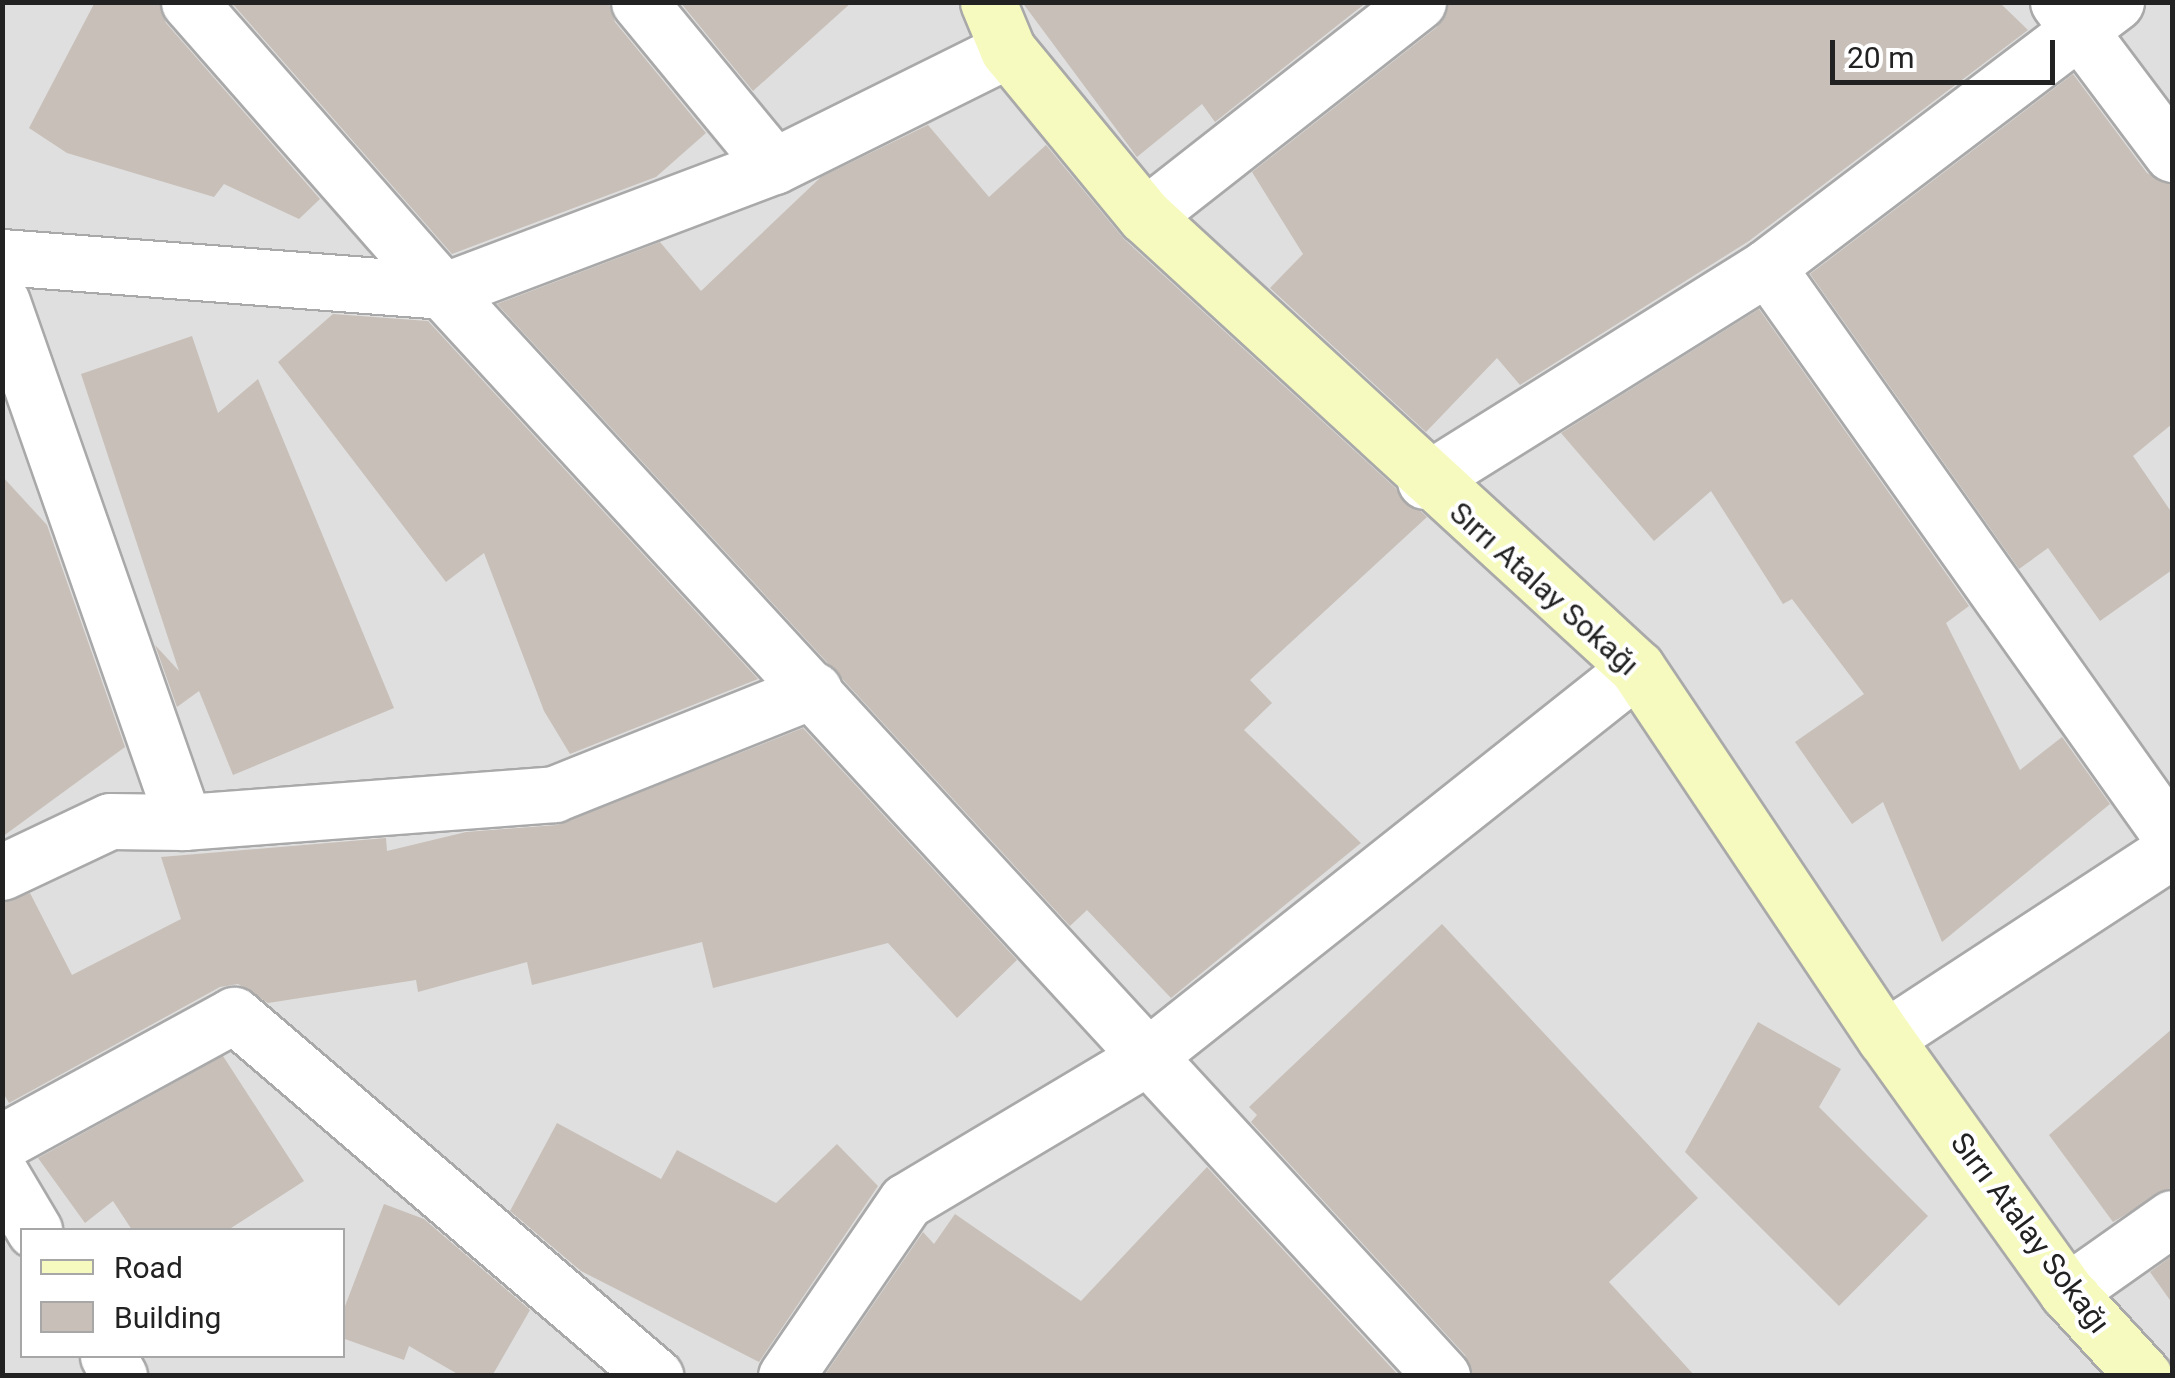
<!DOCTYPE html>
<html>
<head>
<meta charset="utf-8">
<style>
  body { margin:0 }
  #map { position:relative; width:2175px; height:1378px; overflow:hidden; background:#f2efe9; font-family:Roboto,sans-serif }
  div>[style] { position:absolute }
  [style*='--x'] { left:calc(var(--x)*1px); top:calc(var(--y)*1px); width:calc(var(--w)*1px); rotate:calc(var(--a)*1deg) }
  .residential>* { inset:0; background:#e0dfdf }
  .building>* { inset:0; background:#c7bfb8 }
  .roads { filter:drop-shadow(2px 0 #a9a9a9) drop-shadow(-2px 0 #a9a9a9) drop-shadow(0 2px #a9a9a9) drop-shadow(0 -2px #a9a9a9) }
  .street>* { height:55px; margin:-27.5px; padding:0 27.5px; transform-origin:27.5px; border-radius:27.5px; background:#fff }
  .secondary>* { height:55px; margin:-27.5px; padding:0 27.5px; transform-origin:27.5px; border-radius:27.5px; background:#f7fabf }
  span { translate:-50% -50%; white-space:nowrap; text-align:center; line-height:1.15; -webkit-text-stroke:8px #fff; paint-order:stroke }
  .street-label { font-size:30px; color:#222 }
  .frame { position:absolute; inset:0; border:5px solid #222; pointer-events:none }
  .legend { position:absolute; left:20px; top:1228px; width:325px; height:130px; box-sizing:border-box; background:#fff; border:2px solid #a7a7a7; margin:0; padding:12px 18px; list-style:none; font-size:30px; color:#222 }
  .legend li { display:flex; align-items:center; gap:20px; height:50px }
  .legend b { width:50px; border:2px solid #a7a7a7 }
  .scale { position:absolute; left:1830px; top:40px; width:225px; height:45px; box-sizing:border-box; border:5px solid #222; border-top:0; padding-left:12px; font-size:30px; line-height:35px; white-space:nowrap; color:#222; -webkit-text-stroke:8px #fff; paint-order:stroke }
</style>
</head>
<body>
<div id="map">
  <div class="residential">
    <div style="clip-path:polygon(evenodd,3px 3px,2172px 3px,2172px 1375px,3px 1376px,3px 3px,22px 1230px,342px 1230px,342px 1356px,22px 1356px,22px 1230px)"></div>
  </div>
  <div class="building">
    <div style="clip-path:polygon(95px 2px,159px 2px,166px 23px,320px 199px,299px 219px,224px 184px,214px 197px,67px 153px,29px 128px)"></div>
    <div style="clip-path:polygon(231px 2px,608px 2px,615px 22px,706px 133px,656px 177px,452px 254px)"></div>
    <div style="clip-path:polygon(680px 2px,852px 2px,753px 91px)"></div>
    <div style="clip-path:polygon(1022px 2px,1367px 2px,1215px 122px,1202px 104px,1137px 157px)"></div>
    <div style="clip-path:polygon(1448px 2px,1999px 2px,2028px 30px,1749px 241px,1520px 385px,1497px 358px,1426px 432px,1270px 288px,1303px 254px,1252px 172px,1437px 27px)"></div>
    <div style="clip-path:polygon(2073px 74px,2147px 173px,2172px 185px,2172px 424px,2133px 456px,2172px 513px,2172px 570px,2100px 621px,2048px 548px,2019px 569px,1810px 274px)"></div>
    <div style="clip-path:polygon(928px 125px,989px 197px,1046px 145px,1124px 239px,1427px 517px,1250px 680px,1272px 703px,1244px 730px,1361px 843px,1171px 998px,1087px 910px,1070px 926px,497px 304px,660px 242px,701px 291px,821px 177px)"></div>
    <div style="clip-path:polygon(1759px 309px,1969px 606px,1946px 623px,2020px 770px,2062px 737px,2110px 804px,1942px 942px,1883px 802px,1852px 824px,1795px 742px,1864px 694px,1792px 599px,1783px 604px,1711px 491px,1654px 541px,1561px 433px)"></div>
    <div style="clip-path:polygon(333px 314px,428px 321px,758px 679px,570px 754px,544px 711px,484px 553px,446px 582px,278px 362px)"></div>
    <div style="clip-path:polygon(192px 336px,218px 413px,258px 379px,394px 708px,233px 775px,199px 691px,177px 707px,155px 645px,179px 671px,81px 374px)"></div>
    <div style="clip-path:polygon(2px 476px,47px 525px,125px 747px,2px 837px)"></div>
    <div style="clip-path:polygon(803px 728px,1017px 960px,957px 1018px,888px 943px,713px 988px,702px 942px,532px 985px,527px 962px,418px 992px,416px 980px,268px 1003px,238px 984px,220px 987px,9px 1103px,2px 1091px,2px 903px,30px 893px,72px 975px,181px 919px,161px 857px,386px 838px,387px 851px,466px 832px,557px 825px)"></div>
    <div style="clip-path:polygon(1442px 924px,1698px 1198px,1609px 1282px,1695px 1376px,1472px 1376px,1465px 1355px,1251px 1122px,1257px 1115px,1249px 1107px)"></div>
    <div style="clip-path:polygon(1758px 1022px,1841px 1069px,1819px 1107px,1928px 1216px,1839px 1306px,1685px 1152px)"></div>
    <div style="clip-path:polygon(2172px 1029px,2172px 1187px,2113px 1222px,2049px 1135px)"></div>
    <div style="clip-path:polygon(223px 1056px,304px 1181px,228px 1230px,132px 1230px,113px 1201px,85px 1223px,38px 1158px)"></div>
    <div style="clip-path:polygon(557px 1123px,661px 1179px,677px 1150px,776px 1203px,837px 1144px,878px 1186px,759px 1362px,581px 1271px,510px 1211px)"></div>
    <div style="clip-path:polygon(1207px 1167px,1399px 1376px,824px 1376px,923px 1232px,934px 1244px,955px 1214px,1081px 1301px)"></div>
    <div style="clip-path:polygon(384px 1204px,424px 1219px,530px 1310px,492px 1376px,461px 1376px,409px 1346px,404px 1360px,342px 1338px,342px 1314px)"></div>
    <div style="clip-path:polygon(2172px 1256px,2172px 1303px,2150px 1272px)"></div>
  </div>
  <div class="roads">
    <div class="street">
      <div style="--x:189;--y:2;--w:385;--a:48.7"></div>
      <div style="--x:443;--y:291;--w:1475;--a:47.36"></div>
      <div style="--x:639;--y:2;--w:212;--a:50.5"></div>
      <div style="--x:2058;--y:2;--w:190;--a:53.1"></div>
      <div style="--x:2116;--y:2;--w:438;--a:142.8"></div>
      <div style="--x:1767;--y:267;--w:700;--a:54.65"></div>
      <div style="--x:1145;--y:216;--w:347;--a:-38.1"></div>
      <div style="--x:2;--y:257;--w:442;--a:4.4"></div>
      <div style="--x:443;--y:291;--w:354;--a:-20.7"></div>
      <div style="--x:774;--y:166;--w:261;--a:-26.4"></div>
      <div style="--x:2;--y:302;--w:551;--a:70.71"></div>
      <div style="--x:1425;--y:481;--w:403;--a:-32"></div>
      <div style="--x:2;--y:872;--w:119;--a:-25.3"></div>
      <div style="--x:110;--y:821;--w:74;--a:0.8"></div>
      <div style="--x:184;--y:822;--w:371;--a:-4.3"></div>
      <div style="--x:554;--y:794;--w:280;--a:-21.8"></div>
      <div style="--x:1885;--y:1038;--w:343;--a:-33.2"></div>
      <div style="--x:2;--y:1142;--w:264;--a:-28.7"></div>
      <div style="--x:234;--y:1015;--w:555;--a:40.61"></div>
      <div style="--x:2;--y:1176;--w:63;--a:59.3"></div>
      <div style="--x:2067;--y:1292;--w:128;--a:-35.2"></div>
      <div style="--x:108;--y:1356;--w:23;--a:61"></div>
      <div style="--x:786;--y:1376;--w:212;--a:-55.6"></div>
      <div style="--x:906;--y:1201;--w:277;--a:-30.8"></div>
      <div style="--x:1144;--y:1059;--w:629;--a:-38.42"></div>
    </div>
    <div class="secondary">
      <div style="--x:988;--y:2;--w:52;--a:67.4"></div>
      <div style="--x:1008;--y:50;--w:215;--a:50.5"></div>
      <div style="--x:1145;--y:216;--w:668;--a:42.57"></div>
      <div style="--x:1637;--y:668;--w:445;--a:56.2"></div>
      <div style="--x:1885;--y:1038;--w:312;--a:54.4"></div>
      <div style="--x:2067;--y:1292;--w:114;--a:47.5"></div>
    </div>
  </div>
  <div class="street-label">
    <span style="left:1544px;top:589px;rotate:42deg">Sırrı Atalay Sokağı</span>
    <span style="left:2030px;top:1233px;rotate:53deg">Sırrı Atalay Sokağı</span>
  </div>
  <div class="frame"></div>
  <ul class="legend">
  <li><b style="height:12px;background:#f7fabf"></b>Road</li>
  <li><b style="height:28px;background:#c7bfb8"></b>Building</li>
  </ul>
  <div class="scale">20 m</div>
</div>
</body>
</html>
